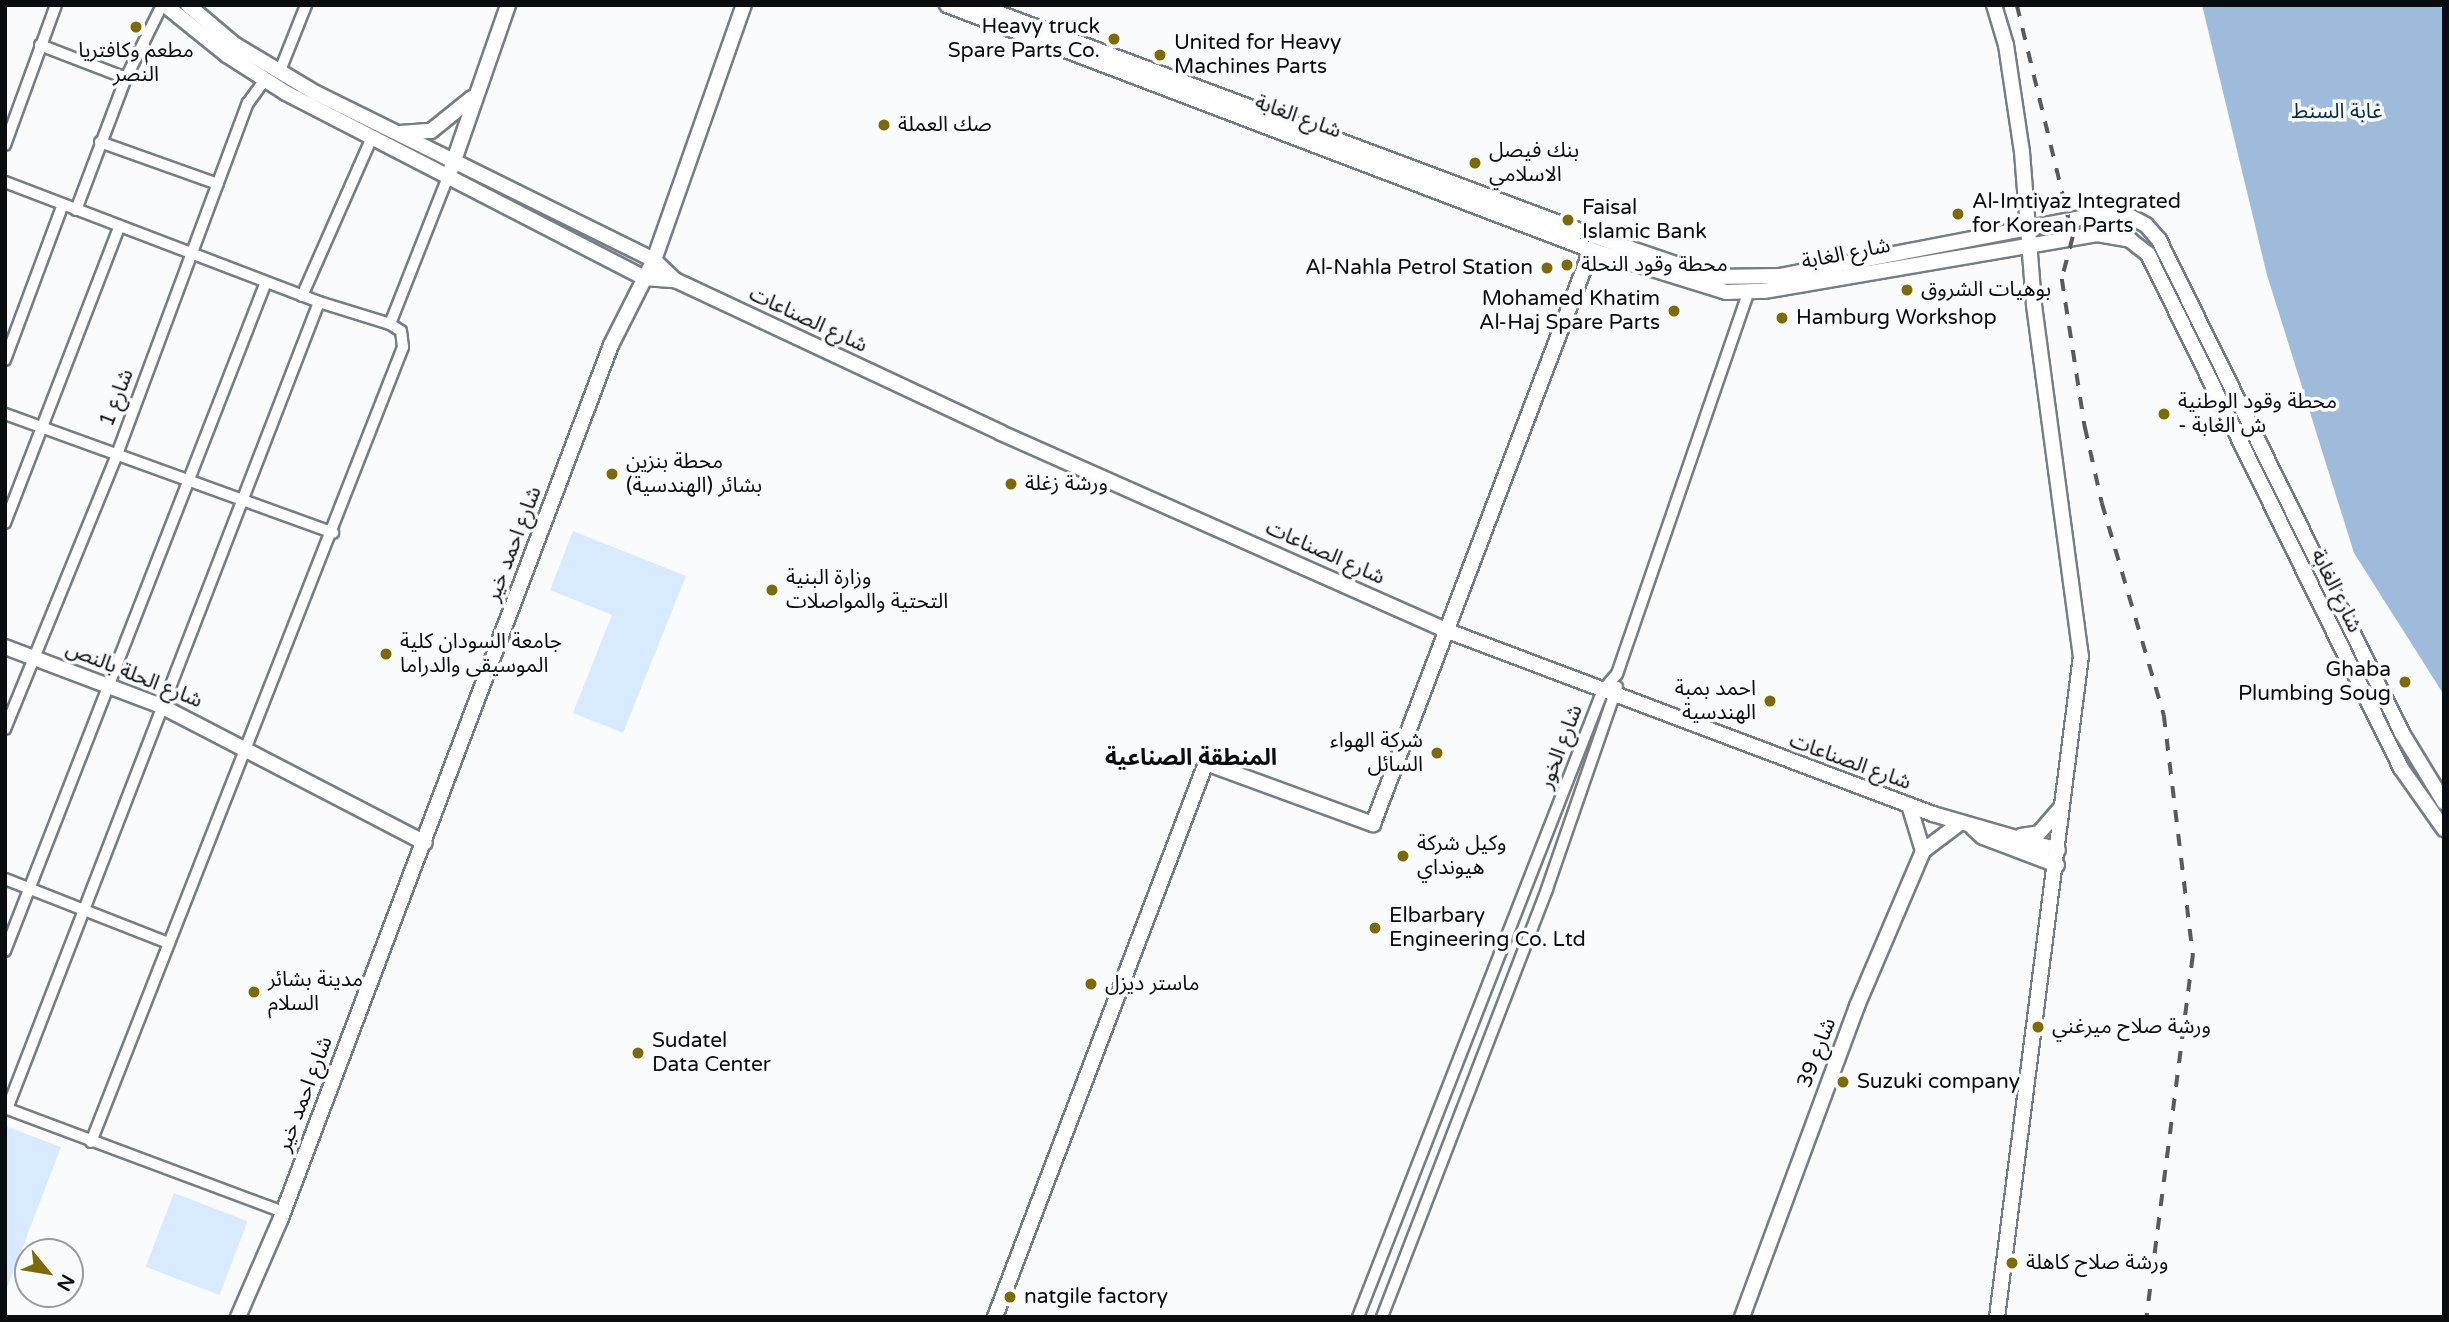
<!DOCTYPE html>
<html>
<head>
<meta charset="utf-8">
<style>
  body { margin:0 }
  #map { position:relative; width:2449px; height:1322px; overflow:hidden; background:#f9fbfd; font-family:"Varela Round","Noto Sans Arabic",sans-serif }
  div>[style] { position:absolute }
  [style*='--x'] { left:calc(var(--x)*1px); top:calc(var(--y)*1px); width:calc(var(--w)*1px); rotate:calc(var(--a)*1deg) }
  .green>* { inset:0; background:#d8eafe; transform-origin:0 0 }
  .forest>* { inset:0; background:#9fbbdb }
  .roads { filter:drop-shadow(2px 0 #757d86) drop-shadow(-2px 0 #757d86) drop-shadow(0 2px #757d86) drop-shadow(0 -2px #757d86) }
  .street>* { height:10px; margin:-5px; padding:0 5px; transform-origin:5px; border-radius:5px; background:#fff }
  .secondary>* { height:14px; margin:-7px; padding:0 7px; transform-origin:7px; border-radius:7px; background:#fff }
  .rail>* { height:3.5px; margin-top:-1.75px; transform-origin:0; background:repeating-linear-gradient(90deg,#585b5e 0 12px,transparent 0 24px) }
  .dots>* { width:19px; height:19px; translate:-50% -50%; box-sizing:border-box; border:4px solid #f9fbfd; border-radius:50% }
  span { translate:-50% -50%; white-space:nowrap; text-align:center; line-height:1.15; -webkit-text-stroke:7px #f9fbfd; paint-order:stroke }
  .poi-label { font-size:21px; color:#0a0d10 }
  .right { translate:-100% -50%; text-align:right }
  .left { translate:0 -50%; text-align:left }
  .park-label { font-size:21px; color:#012c54 }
  .street-label { font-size:21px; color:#0a0d10 }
  .neighbourhood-label { font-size:23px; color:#0a0d10; font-weight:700 }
  .frame { position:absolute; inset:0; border:7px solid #0a0d10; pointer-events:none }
  .north { position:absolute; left:14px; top:1238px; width:70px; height:70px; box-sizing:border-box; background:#f9fbfd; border:2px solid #999c9e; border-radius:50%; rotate:120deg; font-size:19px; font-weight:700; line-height:28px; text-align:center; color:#0a0d10 }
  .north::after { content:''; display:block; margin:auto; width:24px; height:32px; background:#7e6a02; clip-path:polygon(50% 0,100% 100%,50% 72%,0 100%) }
</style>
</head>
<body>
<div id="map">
  <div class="green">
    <div style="clip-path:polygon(573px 531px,686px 576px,623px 733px,573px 713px,612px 615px,550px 590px)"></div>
    <div style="clip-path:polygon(5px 1126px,61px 1147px,5px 1293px)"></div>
    <div style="left:174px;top:1193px;width:79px;height:79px;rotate:21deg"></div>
  </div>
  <div class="forest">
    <div style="clip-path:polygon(2202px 5px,2444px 5px,2444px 695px,2354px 553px,2267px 275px)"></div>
  </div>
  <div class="roads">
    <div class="street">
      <div style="--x:40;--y:45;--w:92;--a:21"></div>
      <div style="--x:279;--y:73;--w:73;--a:-68.3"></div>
      <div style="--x:100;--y:142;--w:125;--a:19.6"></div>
      <div style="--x:5;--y:145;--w:149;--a:-70"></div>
      <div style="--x:5;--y:182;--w:336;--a:20.9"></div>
      <div style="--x:319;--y:302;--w:74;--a:17.2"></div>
      <div style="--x:76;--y:210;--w:141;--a:-69.3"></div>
      <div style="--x:126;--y:78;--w:81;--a:-63.7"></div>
      <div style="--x:302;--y:296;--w:174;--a:-66.2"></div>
      <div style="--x:5;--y:360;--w:166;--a:-69.6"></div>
      <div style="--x:5;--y:414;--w:349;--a:19.9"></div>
      <div style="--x:5;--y:523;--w:317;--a:-68.9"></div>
      <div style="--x:5;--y:729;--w:294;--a:-67.8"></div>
      <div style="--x:116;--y:457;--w:378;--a:-69.6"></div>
      <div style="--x:248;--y:103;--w:27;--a:-54"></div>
      <div style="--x:5;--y:879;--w:175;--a:21.4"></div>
      <div style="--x:5;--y:951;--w:718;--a:-68.69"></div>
      <div style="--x:5;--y:1108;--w:297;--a:20.5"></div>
      <div style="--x:7;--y:1109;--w:865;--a:-68.86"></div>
      <div style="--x:91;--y:1142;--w:854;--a:-68.57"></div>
      <div style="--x:403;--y:347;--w:16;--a:-97"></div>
      <div style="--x:401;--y:331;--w:13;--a:-148"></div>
      <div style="--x:390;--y:324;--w:158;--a:-68.5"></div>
      <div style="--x:1358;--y:1317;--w:673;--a:-68.66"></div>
      <div style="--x:1603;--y:690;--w:21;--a:-49"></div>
      <div style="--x:1617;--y:674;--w:403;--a:-71"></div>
      <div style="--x:1382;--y:1317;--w:459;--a:-68.9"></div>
      <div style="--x:1547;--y:889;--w:214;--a:-70.9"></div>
    </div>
    <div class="secondary">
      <div style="--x:165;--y:5;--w:80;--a:38.9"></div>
      <div style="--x:227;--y:55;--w:70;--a:32.8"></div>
      <div style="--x:286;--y:93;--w:403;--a:27.3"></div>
      <div style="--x:644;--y:278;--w:31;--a:4"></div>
      <div style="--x:188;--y:5;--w:60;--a:40.3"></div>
      <div style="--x:234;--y:44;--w:96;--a:30.9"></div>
      <div style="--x:316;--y:93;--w:377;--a:26.3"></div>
      <div style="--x:654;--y:260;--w:29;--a:44"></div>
      <div style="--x:675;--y:280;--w:360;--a:25.1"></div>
      <div style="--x:1001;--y:433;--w:486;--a:23.9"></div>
      <div style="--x:1445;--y:630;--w:522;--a:20.66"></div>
      <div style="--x:1933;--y:814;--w:130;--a:16.1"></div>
      <div style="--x:947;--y:5;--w:689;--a:20.83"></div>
      <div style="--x:1591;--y:250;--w:141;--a:17.3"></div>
      <div style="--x:1726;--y:292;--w:38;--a:-2"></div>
      <div style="--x:1764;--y:291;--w:338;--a:-9.7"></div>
      <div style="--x:2097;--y:234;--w:34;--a:10"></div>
      <div style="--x:2130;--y:240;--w:23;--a:38"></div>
      <div style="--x:2148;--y:254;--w:573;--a:63.79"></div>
      <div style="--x:2401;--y:768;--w:75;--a:54.8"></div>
      <div style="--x:977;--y:5;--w:659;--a:20.53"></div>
      <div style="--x:1594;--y:236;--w:127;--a:18.9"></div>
      <div style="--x:1714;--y:277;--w:65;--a:-0.9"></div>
      <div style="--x:1779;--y:276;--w:327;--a:-10.9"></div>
      <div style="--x:2100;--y:214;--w:31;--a:6"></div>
      <div style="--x:2131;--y:217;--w:17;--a:28"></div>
      <div style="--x:2146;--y:225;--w:20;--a:49"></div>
      <div style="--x:2159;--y:240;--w:550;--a:63.76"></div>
      <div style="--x:2402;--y:733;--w:81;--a:58.7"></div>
      <div style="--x:1994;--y:5;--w:42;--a:73.3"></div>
      <div style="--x:2006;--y:45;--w:108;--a:81.5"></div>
      <div style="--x:2022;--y:152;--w:153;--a:85.5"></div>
      <div style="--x:2034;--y:305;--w:354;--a:82.4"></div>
      <div style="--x:2081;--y:656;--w:666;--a:97.24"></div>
      <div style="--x:400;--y:133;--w:31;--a:-4"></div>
      <div style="--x:431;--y:131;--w:53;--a:-38.8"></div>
      <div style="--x:451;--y:169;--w:174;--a:-70.8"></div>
      <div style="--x:5;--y:647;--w:167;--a:20.7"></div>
      <div style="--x:161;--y:706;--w:297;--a:27.4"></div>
      <div style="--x:1909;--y:805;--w:48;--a:73.1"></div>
      <div style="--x:1973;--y:828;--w:13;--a:42"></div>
      <div style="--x:1983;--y:837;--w:79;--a:20.7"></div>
      <div style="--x:2021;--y:836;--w:18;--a:-9"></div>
      <div style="--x:2039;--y:833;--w:35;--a:-49"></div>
      <div style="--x:238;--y:1317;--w:108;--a:-66.5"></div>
      <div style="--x:281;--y:1218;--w:933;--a:-69.29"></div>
      <div style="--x:611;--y:345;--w:95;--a:-63.2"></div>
      <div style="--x:654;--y:260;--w:270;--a:-70.6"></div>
      <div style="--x:995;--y:1317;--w:593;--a:-69.15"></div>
      <div style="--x:1206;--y:763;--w:178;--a:20.1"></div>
      <div style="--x:1373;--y:824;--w:614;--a:-69.2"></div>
      <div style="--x:1742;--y:1317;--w:332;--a:-69.7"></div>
      <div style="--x:1857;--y:1006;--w:168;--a:-66.9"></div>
      <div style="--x:1923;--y:851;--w:46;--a:-37.1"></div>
    </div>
  </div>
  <div class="rail">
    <div style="--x:2017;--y:5;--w:239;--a:76.4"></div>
    <div style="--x:2073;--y:237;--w:43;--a:104.7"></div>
    <div style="--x:2062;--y:279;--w:150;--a:81.2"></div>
    <div style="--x:2085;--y:427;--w:78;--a:77.4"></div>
    <div style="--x:2102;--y:503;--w:221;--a:73.7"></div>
    <div style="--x:2164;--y:715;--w:243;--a:83.1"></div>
    <div style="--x:2193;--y:956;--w:364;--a:97.3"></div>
  </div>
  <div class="dots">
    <div style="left:136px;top:27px;background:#7e6a02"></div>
    <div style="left:1114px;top:39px;background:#7e6a02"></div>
    <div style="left:1160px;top:55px;background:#7e6a02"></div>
    <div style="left:884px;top:125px;background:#7e6a02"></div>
    <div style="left:1475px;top:163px;background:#7e6a02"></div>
    <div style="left:1958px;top:214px;background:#7e6a02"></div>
    <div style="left:1568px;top:220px;background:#7e6a02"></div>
    <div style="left:1567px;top:265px;background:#7e6a02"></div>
    <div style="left:1547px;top:268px;background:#7e6a02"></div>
    <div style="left:1907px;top:290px;background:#7e6a02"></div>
    <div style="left:1674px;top:311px;background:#7e6a02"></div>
    <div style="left:1782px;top:318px;background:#7e6a02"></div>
    <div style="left:2164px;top:414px;background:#7e6a02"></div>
    <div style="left:612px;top:474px;background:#7e6a02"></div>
    <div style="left:1011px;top:484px;background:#7e6a02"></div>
    <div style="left:772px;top:590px;background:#7e6a02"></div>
    <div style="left:386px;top:654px;background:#7e6a02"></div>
    <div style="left:2405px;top:682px;background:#7e6a02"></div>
    <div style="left:1770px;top:701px;background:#7e6a02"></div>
    <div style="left:1437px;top:753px;background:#7e6a02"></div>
    <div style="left:1403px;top:856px;background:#7e6a02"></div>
    <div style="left:1375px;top:928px;background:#7e6a02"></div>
    <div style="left:1091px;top:984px;background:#7e6a02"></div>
    <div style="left:254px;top:992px;background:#7e6a02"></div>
    <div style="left:2038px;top:1027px;background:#7e6a02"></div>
    <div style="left:638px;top:1053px;background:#7e6a02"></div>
    <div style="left:1843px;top:1082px;background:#7e6a02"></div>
    <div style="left:2012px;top:1263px;background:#7e6a02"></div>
    <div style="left:1010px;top:1297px;background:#7e6a02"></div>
  </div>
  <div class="poi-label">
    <span class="right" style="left:1100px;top:39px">Heavy truck<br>Spare Parts Co.</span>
    <span class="left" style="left:1174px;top:55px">United for Heavy<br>Machines Parts</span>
    <span style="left:136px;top:63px">مطعم وكافتريا<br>النصر</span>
    <span class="left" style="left:898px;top:125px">صك العملة</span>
    <span class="left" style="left:1489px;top:163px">بنك فيصل<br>الاسلامي</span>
    <span class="left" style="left:1972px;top:214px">Al-Imtiyaz Integrated<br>for Korean Parts</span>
    <span class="left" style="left:1582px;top:220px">Faisal<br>Islamic Bank</span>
    <span class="left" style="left:1581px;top:265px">محطة وقود النحلة</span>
    <span class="right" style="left:1533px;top:268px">Al-Nahla Petrol Station</span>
    <span class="left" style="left:1921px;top:290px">بوهيات الشروق</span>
    <span class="right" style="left:1660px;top:311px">Mohamed Khatim<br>Al-Haj Spare Parts</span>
    <span class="left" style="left:1796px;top:318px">Hamburg Workshop</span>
    <span class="left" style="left:2178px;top:414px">محطة وقود الوطنية<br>- ش الغابة</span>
    <span class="left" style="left:626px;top:474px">محطة بنزين<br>بشائر (الهندسية)</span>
    <span class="left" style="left:1025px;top:484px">ورشة زغلة</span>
    <span class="left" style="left:786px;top:590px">وزارة البنية<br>التحتية والمواصلات</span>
    <span class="left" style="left:400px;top:654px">جامعة السودان كلية<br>الموسيقى والدراما</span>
    <span class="right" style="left:2391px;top:682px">Ghaba<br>Plumbing Soug</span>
    <span class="right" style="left:1756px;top:701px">احمد بمبة<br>الهندسية</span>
    <span class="right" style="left:1423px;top:753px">شركة الهواء<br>السائل</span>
    <span class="left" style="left:1417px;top:856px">وكيل شركة<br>هيونداي</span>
    <span class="left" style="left:1389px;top:928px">Elbarbary<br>Engineering Co. Ltd</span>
    <span class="left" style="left:268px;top:992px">مدينة بشائر<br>السلام</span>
    <span class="left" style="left:1105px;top:984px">ماستر ديزل</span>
    <span class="left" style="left:2052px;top:1027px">ورشة صلاح ميرغني</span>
    <span class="left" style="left:652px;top:1053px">Sudatel<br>Data Center</span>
    <span class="left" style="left:1857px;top:1082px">Suzuki company</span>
    <span class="left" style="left:2026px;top:1263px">ورشة صلاح كاهلة</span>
    <span class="left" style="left:1024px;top:1297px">natgile factory</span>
  </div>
  <div class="park-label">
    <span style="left:2337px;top:112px">غابة السنط</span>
  </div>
  <div class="street-label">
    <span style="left:1298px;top:117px;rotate:20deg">شارع الغابة</span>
    <span style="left:1846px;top:254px;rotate:-11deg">شارع الغابة</span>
    <span style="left:808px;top:320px;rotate:25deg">شارع الصناعات</span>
    <span style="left:117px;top:398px;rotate:-69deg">شارع 1</span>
    <span style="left:514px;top:544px;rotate:-69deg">شارع احمد خير</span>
    <span style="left:1325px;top:553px;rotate:24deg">شارع الصناعات</span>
    <span style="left:2336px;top:591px;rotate:64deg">شارع الغابة</span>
    <span style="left:134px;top:675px;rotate:22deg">شارع الحلة بالنص</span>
    <span style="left:1561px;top:747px;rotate:-69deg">شارع الخور</span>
    <span style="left:1850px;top:762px;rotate:20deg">شارع الصناعات</span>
    <span style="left:1817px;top:1053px;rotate:-69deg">شارع 39</span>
    <span style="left:305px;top:1094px;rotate:-69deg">شارع احمد خير</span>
  </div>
  <div class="neighbourhood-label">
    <span style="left:1191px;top:758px">المنطقة الصناعية</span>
  </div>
  <div class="frame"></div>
  <div class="north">N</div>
</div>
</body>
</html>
